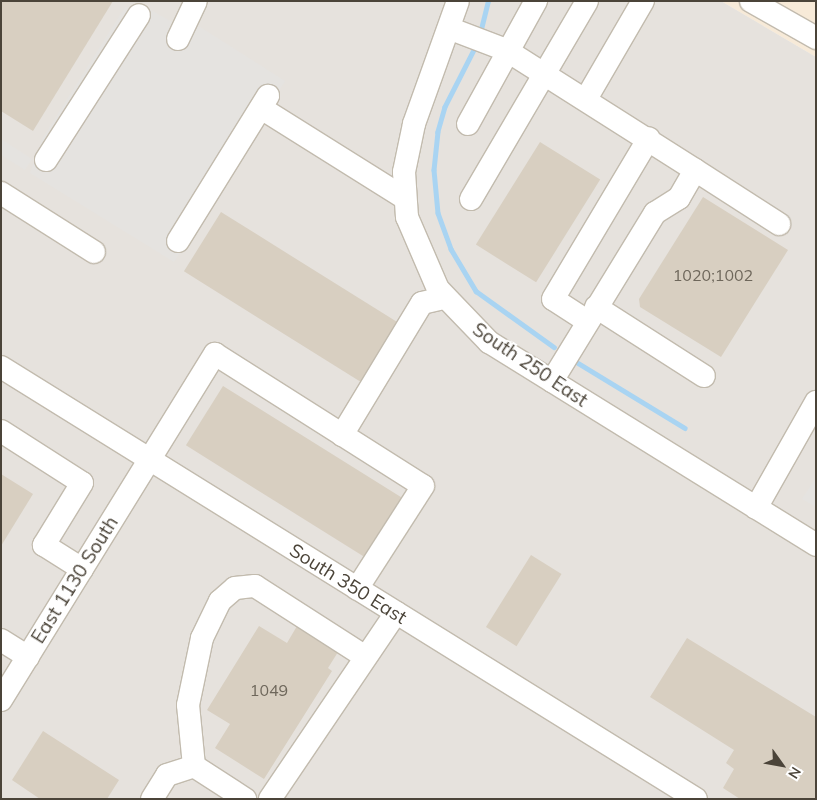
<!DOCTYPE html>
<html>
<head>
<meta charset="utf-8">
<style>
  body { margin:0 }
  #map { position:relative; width:817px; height:800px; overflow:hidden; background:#f6f3ec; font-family:Mulish,sans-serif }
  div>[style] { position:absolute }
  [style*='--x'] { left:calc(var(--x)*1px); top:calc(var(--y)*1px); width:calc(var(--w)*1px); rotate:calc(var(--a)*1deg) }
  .commercial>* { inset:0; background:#f7ead8 }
  .industrial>* { inset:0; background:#e6e2dd }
  .parking>* { inset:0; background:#e5e3e0 }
  .stream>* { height:4.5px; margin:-2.25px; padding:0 2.25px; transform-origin:2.25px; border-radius:2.25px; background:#a9d4f2 }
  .building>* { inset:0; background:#d8cfc1; transform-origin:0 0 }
  .roads { filter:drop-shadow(1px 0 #c2bbae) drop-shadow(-1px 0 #c2bbae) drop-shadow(0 1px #c2bbae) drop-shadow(0 -1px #c2bbae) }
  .minor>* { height:22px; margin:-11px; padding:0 11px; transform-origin:11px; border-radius:11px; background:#fff }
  span { translate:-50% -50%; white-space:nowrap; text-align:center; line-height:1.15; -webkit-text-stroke:4px #fff; paint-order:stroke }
  .number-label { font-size:16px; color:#6e675b }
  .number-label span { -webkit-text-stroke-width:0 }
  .street-label { font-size:19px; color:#4b4439 }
  .frame { position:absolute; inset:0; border:2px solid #4b4439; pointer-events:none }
  .north { position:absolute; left:757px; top:740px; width:50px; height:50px; -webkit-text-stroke:4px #fff; paint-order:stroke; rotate:122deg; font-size:14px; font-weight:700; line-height:20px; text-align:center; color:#4b4439 }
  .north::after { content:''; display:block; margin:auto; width:18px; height:22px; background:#4b4439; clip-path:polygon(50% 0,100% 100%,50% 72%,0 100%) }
</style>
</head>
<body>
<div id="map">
  <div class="commercial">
    <div style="clip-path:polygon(721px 1px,816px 1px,816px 57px)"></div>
  </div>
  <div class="industrial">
    <div style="clip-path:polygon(1px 1px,721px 1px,816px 57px,816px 799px,1px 799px)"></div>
  </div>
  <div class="parking">
    <div style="clip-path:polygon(140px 4px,172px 22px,197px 25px,285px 81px,174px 262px,30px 173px,42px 139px,125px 7px,133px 10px)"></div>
    <div style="clip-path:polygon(1px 139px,32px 159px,25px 170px,1px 155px)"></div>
    <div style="clip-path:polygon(816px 477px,816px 507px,802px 499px)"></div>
  </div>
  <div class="stream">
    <div style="--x:481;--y:29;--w:29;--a:-76"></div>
    <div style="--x:474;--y:50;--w:64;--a:117"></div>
    <div style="--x:445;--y:107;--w:26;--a:106"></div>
    <div style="--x:438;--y:132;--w:38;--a:96"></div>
    <div style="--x:434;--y:170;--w:43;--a:84.7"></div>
    <div style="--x:438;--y:213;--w:38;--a:70"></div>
    <div style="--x:451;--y:249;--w:49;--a:59.2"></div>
    <div style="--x:476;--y:291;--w:96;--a:35.7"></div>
    <div style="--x:578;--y:363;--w:125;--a:31.3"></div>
  </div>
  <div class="building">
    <div style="clip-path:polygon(1px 1px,113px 1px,33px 131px,1px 111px)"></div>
    <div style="left:540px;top:142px;width:71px;height:121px;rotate:32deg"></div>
    <div style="clip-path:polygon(703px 197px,788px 250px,721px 357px,640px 307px,639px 299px)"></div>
    <div style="left:221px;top:212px;width:212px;height:70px;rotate:32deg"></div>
    <div style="left:223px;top:386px;width:213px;height:70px;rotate:32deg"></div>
    <div style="clip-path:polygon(1px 474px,33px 494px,1px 546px)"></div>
    <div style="left:531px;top:555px;width:36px;height:85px;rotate:32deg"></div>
    <div style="clip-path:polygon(259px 626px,287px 643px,297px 626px,338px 652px,328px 668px,332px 671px,264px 779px,215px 748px,230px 724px,207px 710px)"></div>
    <div style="clip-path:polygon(687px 638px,816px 717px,816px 799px,740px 799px,723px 788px,734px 769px,726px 763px,734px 750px,650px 697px)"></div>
    <div style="clip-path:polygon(43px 731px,119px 780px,107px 799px,40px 799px,12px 780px)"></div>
  </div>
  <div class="roads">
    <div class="minor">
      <div style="--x:458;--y:1;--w:131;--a:109.7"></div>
      <div style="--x:414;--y:124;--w:49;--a:101.8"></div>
      <div style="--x:404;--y:172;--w:45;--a:86.2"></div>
      <div style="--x:407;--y:217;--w:78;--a:66.7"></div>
      <div style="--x:438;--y:289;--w:74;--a:46.1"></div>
      <div style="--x:489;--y:342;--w:385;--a:31.8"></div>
      <div style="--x:751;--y:1;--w:75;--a:29.6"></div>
      <div style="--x:451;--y:29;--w:59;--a:20.9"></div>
      <div style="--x:506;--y:50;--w:224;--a:32.4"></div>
      <div style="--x:178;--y:39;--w:42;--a:-64.7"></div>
      <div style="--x:586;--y:99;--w:113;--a:-59.8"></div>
      <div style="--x:261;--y:108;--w:168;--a:32.1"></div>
      <div style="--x:468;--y:124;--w:141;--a:-61.1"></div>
      <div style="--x:46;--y:160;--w:172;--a:-57.3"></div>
      <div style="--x:1;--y:193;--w:110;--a:32.4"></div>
      <div style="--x:471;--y:199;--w:229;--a:-59.6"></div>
      <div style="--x:178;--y:241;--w:171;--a:-58.2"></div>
      <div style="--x:596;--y:307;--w:128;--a:32.6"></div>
      <div style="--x:587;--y:321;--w:40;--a:-147.1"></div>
      <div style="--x:553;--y:299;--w:187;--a:-59.2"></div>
      <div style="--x:1;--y:367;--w:818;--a:31.86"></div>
      <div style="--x:552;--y:381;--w:197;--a:-58.5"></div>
      <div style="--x:655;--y:213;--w:28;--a:-32"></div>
      <div style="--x:679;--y:198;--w:32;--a:-60"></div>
      <div style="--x:695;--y:170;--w:100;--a:32.7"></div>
      <div style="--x:1;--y:431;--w:96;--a:32.7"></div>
      <div style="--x:82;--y:483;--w:73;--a:121.5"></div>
      <div style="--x:44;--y:545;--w:45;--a:32.3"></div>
      <div style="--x:342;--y:435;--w:154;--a:-58.8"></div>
      <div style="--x:422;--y:303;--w:23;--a:-13"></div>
      <div style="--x:756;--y:508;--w:122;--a:-60.5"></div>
      <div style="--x:1;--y:640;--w:32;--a:32"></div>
      <div style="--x:1;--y:700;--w:407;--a:-58.3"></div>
      <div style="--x:215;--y:354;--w:246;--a:32.4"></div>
      <div style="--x:423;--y:486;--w:122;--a:122.7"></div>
      <div style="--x:194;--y:766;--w:61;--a:-95.6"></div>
      <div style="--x:188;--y:705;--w:68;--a:-78.2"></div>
      <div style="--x:202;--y:638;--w:41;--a:-64.1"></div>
      <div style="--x:220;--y:601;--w:20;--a:-41"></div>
      <div style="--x:235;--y:588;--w:20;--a:-6"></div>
      <div style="--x:255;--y:586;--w:130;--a:32.7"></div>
      <div style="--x:152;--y:799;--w:28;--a:-58"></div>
      <div style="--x:167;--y:775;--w:28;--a:-18"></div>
      <div style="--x:194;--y:766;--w:61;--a:32.9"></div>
      <div style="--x:270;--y:799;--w:225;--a:-55.9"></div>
    </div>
  </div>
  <div class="number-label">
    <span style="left:713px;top:275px">1020;1002</span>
    <span style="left:269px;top:690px">1049</span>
  </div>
  <div class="street-label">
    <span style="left:530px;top:365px;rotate:34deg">South 250 East</span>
    <span style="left:75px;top:580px;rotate:-58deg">East 1130 South</span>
    <span style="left:348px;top:584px;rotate:32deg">South 350 East</span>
  </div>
  <div class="frame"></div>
  <div class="north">N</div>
</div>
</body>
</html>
